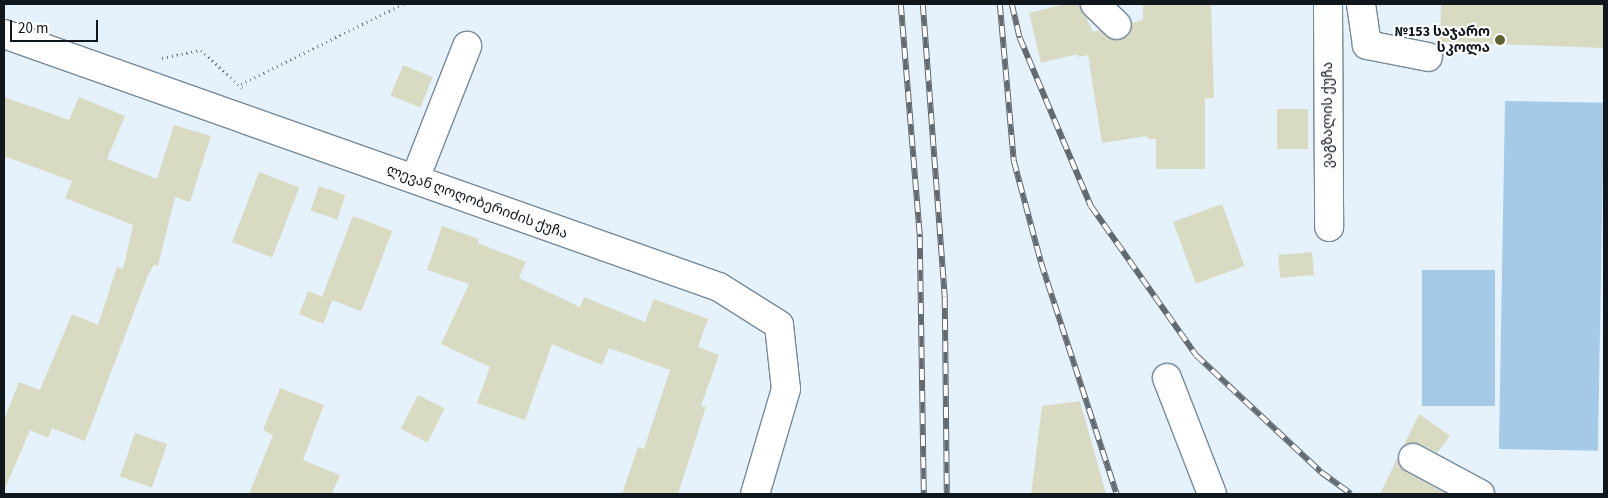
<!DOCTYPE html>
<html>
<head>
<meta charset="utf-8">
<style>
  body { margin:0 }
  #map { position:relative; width:1608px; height:498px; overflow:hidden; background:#e5f2fc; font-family:"Source Sans 3","Noto Sans Georgian",sans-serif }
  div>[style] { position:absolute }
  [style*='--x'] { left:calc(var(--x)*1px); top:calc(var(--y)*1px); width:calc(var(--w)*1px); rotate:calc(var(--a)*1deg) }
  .green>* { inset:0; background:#a5cae8; transform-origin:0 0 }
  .building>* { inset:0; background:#d8dbc2; transform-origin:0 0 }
  .path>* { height:3px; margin-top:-1.5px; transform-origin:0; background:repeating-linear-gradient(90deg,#707a81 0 1px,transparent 0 5px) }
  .roads { filter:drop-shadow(1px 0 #768999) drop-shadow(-1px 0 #768999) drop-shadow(0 1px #768999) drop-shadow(0 -1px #768999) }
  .minor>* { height:28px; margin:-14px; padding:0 14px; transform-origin:14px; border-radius:14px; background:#fff }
  .rail>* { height:5.5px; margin-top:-2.75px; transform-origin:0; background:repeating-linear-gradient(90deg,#fdfdfd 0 11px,#616a71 0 22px); box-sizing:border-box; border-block:1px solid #616a71 }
  .dots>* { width:14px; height:14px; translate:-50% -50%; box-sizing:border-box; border:2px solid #fdfdfd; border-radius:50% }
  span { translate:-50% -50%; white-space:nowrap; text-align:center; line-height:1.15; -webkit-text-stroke:4px #fdfdfd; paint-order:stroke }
  .poi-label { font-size:14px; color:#10171d; font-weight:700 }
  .right { translate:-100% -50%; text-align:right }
  .street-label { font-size:14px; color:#10171d }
  .frame { position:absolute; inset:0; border:5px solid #10171d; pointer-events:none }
  .scale { position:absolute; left:10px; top:20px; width:88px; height:22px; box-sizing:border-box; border:2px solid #10171d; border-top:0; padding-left:6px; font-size:15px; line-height:18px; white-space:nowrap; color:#10171d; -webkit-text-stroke:4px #fdfdfd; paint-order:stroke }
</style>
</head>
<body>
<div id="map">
  <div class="green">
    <div style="left:1505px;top:101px;width:99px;height:348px;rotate:1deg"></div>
    <div style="left:1422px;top:270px;width:73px;height:136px"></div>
  </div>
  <div class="building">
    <div style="clip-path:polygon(1065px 4px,1080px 4px,1093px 32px,1100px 30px,1114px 40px,1128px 36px,1132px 23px,1143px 20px,1143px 4px,1211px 4px,1214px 98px,1205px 98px,1205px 169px,1156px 169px,1156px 139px,1148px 139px,1147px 136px,1102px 143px,1088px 55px,1078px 57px,1078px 54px,1041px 63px,1029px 13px)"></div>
    <div style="clip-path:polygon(1441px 4px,1604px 4px,1604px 48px,1440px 42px)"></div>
    <div style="left:403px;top:65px;width:32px;height:33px;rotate:22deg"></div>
    <div style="clip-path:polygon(4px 97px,69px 120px,79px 97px,125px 116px,107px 159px,157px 179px,174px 125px,211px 136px,190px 202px,175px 197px,158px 266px,154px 265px,148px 275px,85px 441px,52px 428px,48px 438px,30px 430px,4px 491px,4px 420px,19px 382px,40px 390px,72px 314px,98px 325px,117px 267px,123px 269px,133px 225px,65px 198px,72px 181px,4px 156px)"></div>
    <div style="left:1277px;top:109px;width:31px;height:40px"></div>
    <div style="left:259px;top:172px;width:43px;height:75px;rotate:21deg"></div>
    <div style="left:319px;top:186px;width:28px;height:26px;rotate:19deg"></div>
    <div style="left:1222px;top:204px;width:66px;height:52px;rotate:70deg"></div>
    <div style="left:353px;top:216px;width:42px;height:86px;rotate:21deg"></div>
    <div style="clip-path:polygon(442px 226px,479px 239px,478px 243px,526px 262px,519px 278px,580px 307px,584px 297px,645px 322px,654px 299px,708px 319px,698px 347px,719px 355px,701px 406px,706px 407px,678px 494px,622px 494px,638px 447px,644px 449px,670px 370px,609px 348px,602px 365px,552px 344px,525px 420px,477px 403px,490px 367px,441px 344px,469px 284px,427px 270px)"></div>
    <div style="left:1312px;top:252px;width:23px;height:34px;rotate:85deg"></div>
    <div style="left:308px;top:291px;width:26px;height:25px;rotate:21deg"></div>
    <div style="clip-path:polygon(280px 388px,324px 405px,303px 460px,340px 475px,332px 494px,249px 494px,273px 435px,263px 430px)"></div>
    <div style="left:418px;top:395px;width:30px;height:38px;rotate:27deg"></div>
    <div style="clip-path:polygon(1080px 401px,1106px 494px,1031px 494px,1042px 406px)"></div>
    <div style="clip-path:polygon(1419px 414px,1450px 436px,1437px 453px,1420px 444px,1404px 445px)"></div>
    <div style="left:135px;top:433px;width:34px;height:46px;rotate:19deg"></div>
    <div style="clip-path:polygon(1397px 459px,1406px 472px,1447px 494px,1380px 494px)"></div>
  </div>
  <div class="path">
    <div style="--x:162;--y:58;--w:40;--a:-12"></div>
    <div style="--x:201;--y:50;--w:56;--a:42.8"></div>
    <div style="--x:241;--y:84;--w:181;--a:-26.3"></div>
  </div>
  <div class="roads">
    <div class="minor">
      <div style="--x:1095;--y:4;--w:30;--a:44"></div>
      <div style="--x:1328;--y:4;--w:223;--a:89.7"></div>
      <div style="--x:1361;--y:4;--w:41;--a:81.7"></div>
      <div style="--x:1367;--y:45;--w:62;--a:11.1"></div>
      <div style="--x:4;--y:34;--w:758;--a:19.49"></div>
      <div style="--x:719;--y:287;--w:71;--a:32.3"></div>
      <div style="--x:779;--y:325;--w:64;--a:83.8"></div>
      <div style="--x:786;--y:389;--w:109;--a:106.4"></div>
      <div style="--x:415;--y:179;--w:143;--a:-68.6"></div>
      <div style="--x:1167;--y:378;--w:124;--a:68.8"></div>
      <div style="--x:1413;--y:458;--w:76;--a:28.2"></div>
    </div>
  </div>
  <div class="rail">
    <div style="--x:901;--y:4;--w:234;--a:85.3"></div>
    <div style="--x:920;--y:237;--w:257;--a:89.1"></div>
    <div style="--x:923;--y:4;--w:294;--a:85.7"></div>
    <div style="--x:945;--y:297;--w:197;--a:89.4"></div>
    <div style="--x:1000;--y:4;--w:158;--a:84.9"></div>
    <div style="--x:1014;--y:161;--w:105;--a:75"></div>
    <div style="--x:1041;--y:262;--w:244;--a:71.9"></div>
    <div style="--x:1012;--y:4;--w:35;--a:77"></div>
    <div style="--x:1020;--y:38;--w:182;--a:67.1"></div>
    <div style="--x:1091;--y:206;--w:182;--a:54.8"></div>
    <div style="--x:1196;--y:355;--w:171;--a:43.1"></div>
    <div style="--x:1321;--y:472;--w:37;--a:36"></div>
  </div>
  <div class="dots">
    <div style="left:1500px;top:40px;background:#5f622f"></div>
  </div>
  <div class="poi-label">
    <span class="right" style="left:1490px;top:40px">№153 საჯარო<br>სკოლა</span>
  </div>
  <div class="street-label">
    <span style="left:1328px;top:115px;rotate:-90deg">ვაგზალის ქუჩა</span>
    <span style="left:477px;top:202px;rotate:20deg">ლევან ღოღობერიძის ქუჩა</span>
  </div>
  <div class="frame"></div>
  <div class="scale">20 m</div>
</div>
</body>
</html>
